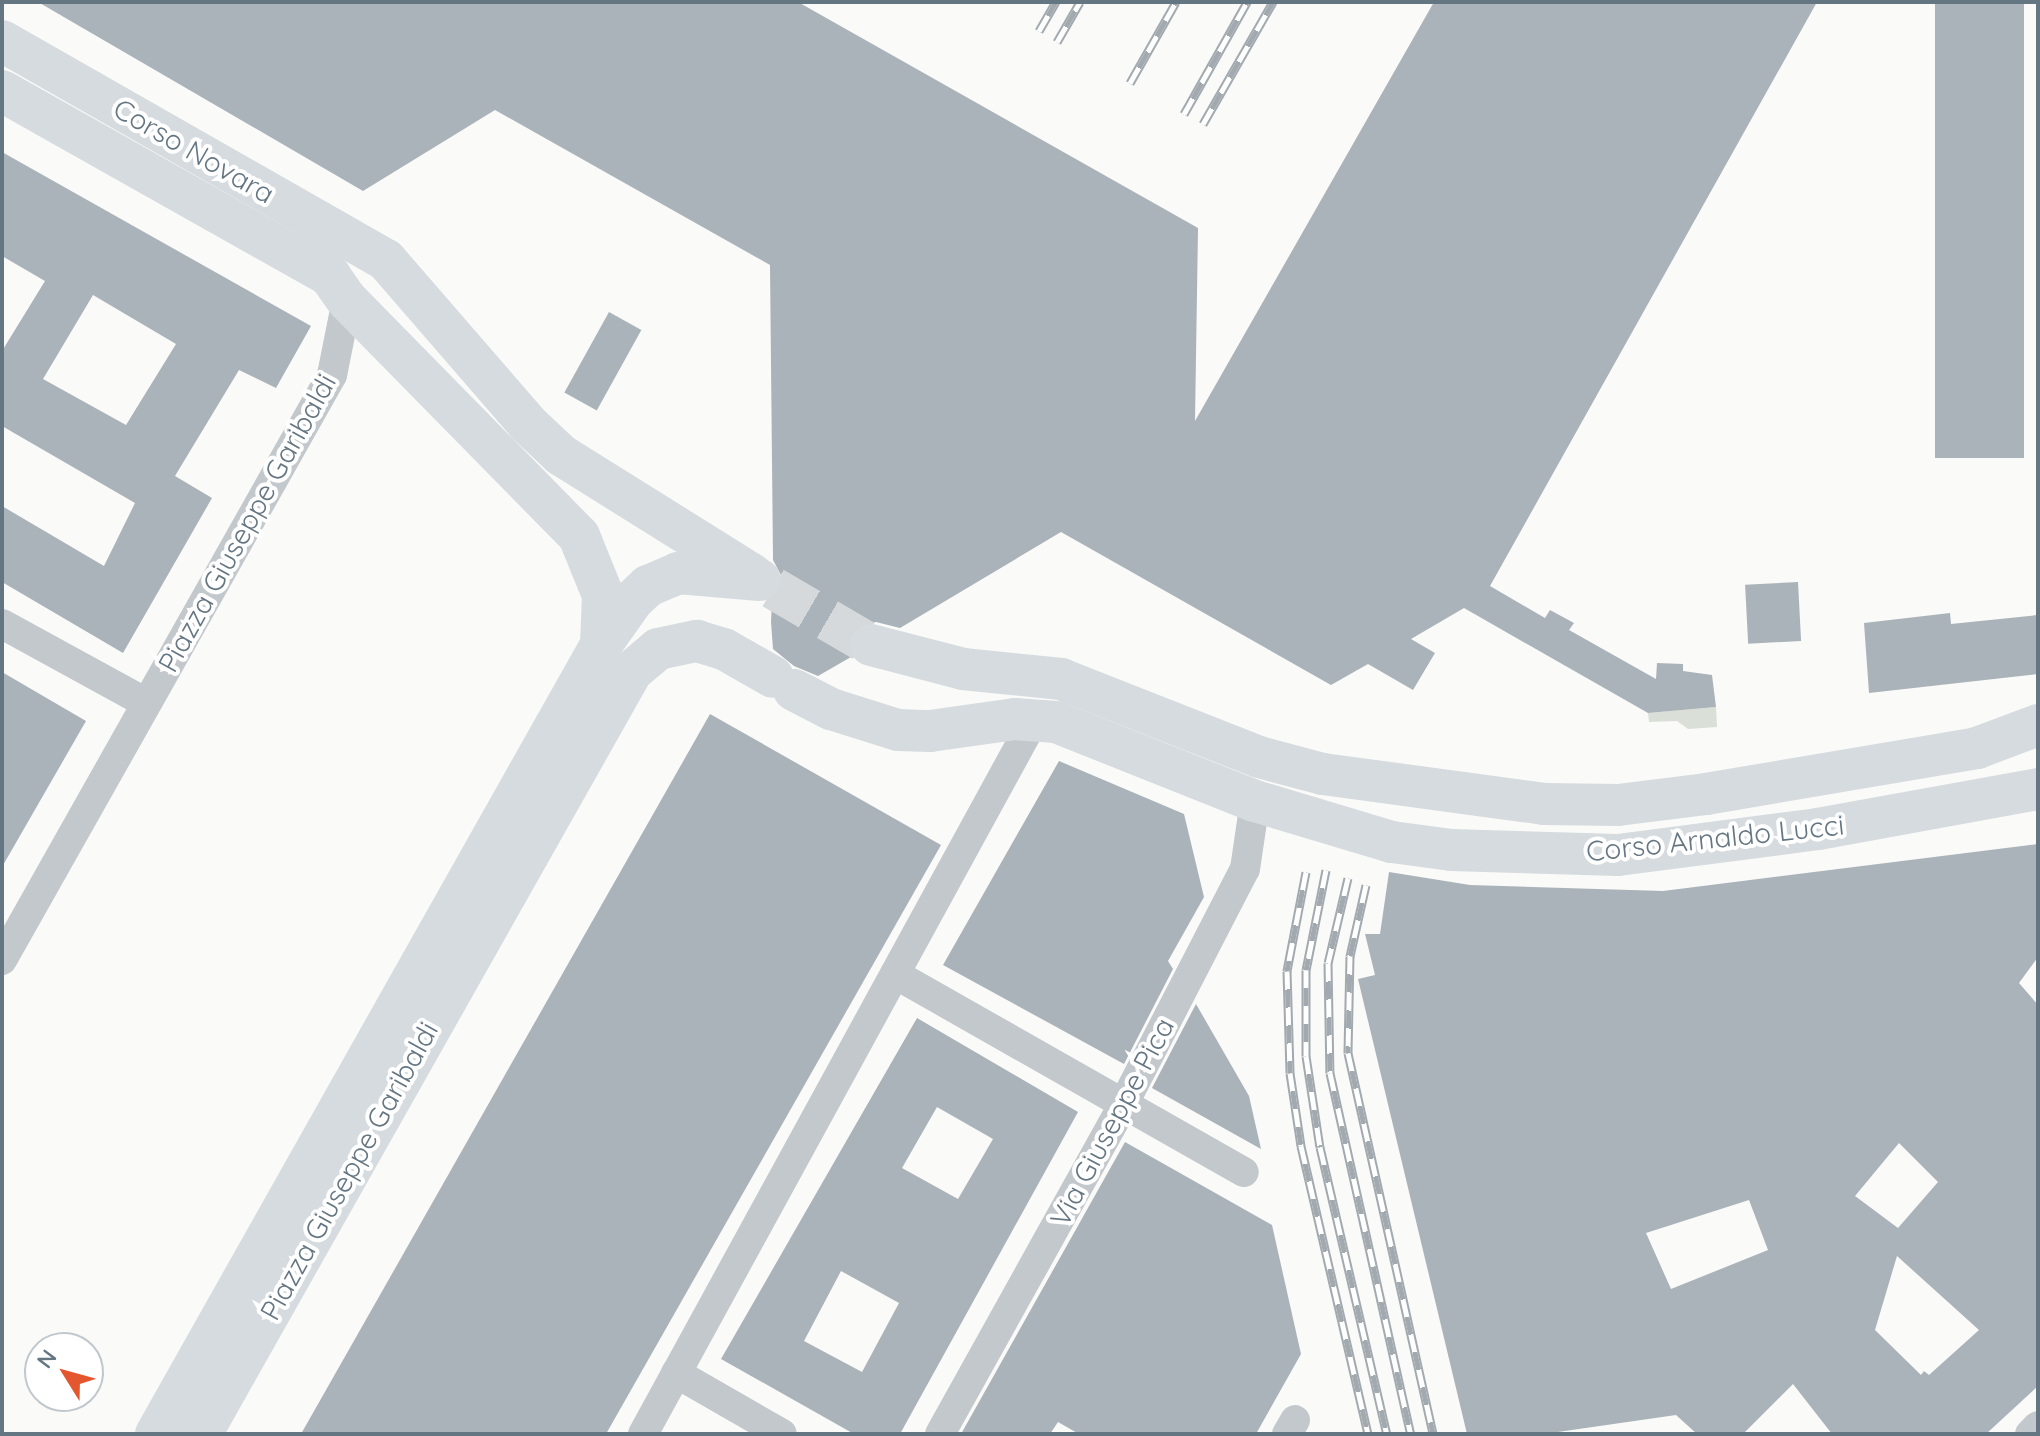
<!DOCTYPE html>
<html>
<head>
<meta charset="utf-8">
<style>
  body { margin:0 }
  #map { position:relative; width:2040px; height:1436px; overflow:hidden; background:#fafaf8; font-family:Quicksand,sans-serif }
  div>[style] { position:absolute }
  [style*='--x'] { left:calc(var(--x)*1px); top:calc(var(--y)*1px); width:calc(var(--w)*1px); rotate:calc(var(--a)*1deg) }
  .green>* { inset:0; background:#dadfd7 }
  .building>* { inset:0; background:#aab3b9; transform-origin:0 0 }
  .secondary-tunnel>* { height:42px; margin-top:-21px; transform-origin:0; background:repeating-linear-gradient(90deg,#d5d9db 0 42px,transparent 0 63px) }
  .street>* { height:30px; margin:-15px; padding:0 15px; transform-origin:15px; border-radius:15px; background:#c3c8cc }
  .secondary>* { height:42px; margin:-21px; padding:0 21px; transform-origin:21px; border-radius:21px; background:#d6dbdf }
  .rail>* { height:9px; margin-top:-4.5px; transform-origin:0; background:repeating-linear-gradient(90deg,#fff 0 18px,#a2aab0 0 36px); box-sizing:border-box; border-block:2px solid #a2aab0 }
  span { translate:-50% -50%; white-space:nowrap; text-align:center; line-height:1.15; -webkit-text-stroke:8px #fff; paint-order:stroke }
  .street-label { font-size:28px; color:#657683 }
  .frame { position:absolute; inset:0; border:4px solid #657683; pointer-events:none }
  .north { position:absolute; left:24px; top:1332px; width:80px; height:80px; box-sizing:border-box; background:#fff; border:2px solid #c1c8cd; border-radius:50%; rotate:307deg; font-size:22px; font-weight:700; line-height:32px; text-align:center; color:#657683 }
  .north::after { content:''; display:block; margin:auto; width:28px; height:36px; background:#e4572e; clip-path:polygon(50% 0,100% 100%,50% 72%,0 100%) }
</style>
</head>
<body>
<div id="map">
  <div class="green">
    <div style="clip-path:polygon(1716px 707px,1717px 727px,1688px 729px,1677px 721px,1649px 722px,1648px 713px)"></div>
  </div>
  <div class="building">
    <div style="clip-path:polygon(38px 2px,798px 2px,1198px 228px,1195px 421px,1434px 2px,1817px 2px,1490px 586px,1545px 618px,1550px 610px,1574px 623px,1569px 630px,1656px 679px,1657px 663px,1683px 664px,1683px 671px,1712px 675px,1716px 707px,1648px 713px,1464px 608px,1411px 639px,1435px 653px,1413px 690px,1368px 664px,1331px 685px,1061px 532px,900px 628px,876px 622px,855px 628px,848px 640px,851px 657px,818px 676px,794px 666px,773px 649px,771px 622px,772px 600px,784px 581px,773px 560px,770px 265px,495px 110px,363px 191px)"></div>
    <div style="left:1935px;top:2px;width:89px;height:456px"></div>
    <div style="clip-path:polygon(evenodd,2px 152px,311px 326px,276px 388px,239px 370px,175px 476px,212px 498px,123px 653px,2px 582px,2px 506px,104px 566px,135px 503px,2px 426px,2px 351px,45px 281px,2px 256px,2px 152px,93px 295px,176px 344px,126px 425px,43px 379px,93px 295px)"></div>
    <div style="left:609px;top:312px;width:37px;height:92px;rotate:29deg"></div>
    <div style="left:1798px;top:582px;width:59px;height:53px;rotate:87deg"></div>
    <div style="clip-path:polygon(1950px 613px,1951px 624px,2038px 615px,2038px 674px,1869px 693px,1864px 623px)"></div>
    <div style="clip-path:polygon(2px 672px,86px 721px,2px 867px)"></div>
    <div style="clip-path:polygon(710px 714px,941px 845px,606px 1434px,301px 1434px)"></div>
    <div style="clip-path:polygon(1059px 761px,1184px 814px,1204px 897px,1168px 961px,1173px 969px,1124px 1064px,943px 965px)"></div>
    <div style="clip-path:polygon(evenodd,2038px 844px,2038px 957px,2019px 983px,2038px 1005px,2038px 1386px,1986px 1434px,1832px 1434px,1793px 1384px,1743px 1434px,1697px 1434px,1676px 1415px,1544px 1434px,1467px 1434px,1358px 979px,1375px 975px,1365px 934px,1380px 934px,1389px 872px,1470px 885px,1663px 891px,2038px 844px,1899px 1143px,1938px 1182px,1898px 1228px,1855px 1196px,1899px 1143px,2038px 844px,1749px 1200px,1768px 1250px,1671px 1289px,1646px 1233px,1749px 1200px,2038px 844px,1897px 1256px,1979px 1330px,1929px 1375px,1924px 1371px,1921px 1375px,1875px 1330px,1897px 1256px)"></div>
    <div style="clip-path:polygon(1196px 1004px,1249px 1096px,1261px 1149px,1152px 1088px)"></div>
    <div style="clip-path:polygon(evenodd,917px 1018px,1078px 1112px,900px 1434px,854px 1434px,721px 1359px,917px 1018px,937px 1107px,993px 1139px,958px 1199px,902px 1168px,937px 1107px,917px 1018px,841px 1271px,899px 1303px,862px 1372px,804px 1341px,841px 1271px)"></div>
    <div style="clip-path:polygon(1125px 1142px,1272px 1225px,1301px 1354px,1256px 1434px,1079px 1434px,1058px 1422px,1050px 1434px,961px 1434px)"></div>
  </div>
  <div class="secondary-tunnel">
    <div style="--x:773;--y:588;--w:113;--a:30.2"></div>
  </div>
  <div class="street">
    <div style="--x:2;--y:624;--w:164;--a:28.7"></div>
    <div style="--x:2;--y:960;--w:672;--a:-60.57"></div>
    <div style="--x:332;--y:375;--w:76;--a:-78.7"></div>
    <div style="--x:895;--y:974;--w:401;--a:29.6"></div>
    <div style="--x:676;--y:1373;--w:122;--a:29.9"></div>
    <div style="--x:643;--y:1434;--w:816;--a:-61.3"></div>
    <div style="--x:940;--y:1434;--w:379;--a:-60.9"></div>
    <div style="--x:1124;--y:1103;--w:263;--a:-62.7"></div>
    <div style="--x:1245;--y:869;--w:69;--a:-81.6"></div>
    <div style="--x:1287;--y:1434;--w:16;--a:-60"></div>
    <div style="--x:2030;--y:1434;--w:11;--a:-45"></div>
  </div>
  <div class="secondary">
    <div style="--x:2;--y:41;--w:442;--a:29.7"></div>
    <div style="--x:386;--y:260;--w:217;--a:49.1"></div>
    <div style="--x:528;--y:424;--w:45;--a:43.2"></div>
    <div style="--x:561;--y:455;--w:226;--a:32"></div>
    <div style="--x:2;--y:91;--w:377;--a:29.4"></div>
    <div style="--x:330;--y:276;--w:29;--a:55"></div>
    <div style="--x:347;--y:300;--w:331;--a:45.5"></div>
    <div style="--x:579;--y:536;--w:64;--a:67.9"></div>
    <div style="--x:603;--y:595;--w:50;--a:92.3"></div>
    <div style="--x:871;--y:645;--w:95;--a:14.6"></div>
    <div style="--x:963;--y:669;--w:99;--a:5.8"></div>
    <div style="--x:1061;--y:679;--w:213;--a:21.5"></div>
    <div style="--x:1259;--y:757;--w:66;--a:14.9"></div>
    <div style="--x:1323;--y:774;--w:223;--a:7.7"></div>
    <div style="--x:1544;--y:804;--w:74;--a:0.8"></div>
    <div style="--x:1618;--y:805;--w:89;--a:-7.1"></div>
    <div style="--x:1706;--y:794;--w:275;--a:-9.6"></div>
    <div style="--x:1977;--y:748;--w:65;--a:-20.7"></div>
    <div style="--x:794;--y:690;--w:42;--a:27.2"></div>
    <div style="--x:831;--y:709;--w:70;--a:17.4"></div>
    <div style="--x:898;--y:730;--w:32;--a:2"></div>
    <div style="--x:930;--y:731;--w:86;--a:-8"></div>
    <div style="--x:1015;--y:719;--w:41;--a:4.2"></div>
    <div style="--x:1056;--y:722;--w:214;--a:21.7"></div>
    <div style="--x:1255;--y:801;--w:143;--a:16.7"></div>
    <div style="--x:1392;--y:842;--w:60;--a:7.7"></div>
    <div style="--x:1451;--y:850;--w:167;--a:1.7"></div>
    <div style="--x:1618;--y:855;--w:202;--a:-7.4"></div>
    <div style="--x:1818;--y:829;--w:224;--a:-10.3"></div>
    <div style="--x:156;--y:1434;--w:906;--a:-60.58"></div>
    <div style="--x:601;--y:645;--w:55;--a:-54.6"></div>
    <div style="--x:633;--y:600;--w:21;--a:-43"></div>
    <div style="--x:648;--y:586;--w:33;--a:-23"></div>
    <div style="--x:678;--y:573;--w:82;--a:4.9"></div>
    <div style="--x:201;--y:1434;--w:876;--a:-60.54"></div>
    <div style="--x:632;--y:671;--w:34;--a:-40"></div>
    <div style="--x:658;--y:649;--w:40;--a:-12"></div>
    <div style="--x:697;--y:641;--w:28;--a:17"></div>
    <div style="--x:724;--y:649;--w:56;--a:29.7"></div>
  </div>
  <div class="rail">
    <div style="--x:1039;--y:31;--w:34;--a:-60"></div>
    <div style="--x:1057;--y:42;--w:46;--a:-60.1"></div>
    <div style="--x:1130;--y:83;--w:93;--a:-60.4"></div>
    <div style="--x:1184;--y:114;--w:129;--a:-60.6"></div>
    <div style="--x:1203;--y:124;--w:141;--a:-60.2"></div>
    <div style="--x:1326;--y:870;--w:102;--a:101.3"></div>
    <div style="--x:1306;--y:970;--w:86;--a:90"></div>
    <div style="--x:1306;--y:1056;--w:92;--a:81.3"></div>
    <div style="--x:1320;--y:1147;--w:295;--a:76.9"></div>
    <div style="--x:1306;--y:872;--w:101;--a:100.9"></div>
    <div style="--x:1287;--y:971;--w:102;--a:88.3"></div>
    <div style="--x:1290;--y:1073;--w:74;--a:81.4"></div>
    <div style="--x:1301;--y:1146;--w:296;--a:76.9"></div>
    <div style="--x:1348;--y:878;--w:87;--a:103.2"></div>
    <div style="--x:1328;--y:963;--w:110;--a:89"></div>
    <div style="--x:1330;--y:1073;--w:370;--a:77.4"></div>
    <div style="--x:1366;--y:885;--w:73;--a:102.7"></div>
    <div style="--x:1350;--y:956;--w:97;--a:91.2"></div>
    <div style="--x:1348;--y:1053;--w:390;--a:77.4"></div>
  </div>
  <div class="street-label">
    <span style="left:194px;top:151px;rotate:30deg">Corso Novara</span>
    <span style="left:247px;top:523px;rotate:-61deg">Piazza Giuseppe Garibaldi</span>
    <span style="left:1715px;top:838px;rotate:-6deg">Corso Arnaldo Lucci</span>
    <span style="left:1112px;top:1122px;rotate:-62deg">Via Giuseppe Pica</span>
    <span style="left:349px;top:1171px;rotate:-61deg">Piazza Giuseppe Garibaldi</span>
  </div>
  <div class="frame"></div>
  <div class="north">N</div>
</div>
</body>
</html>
